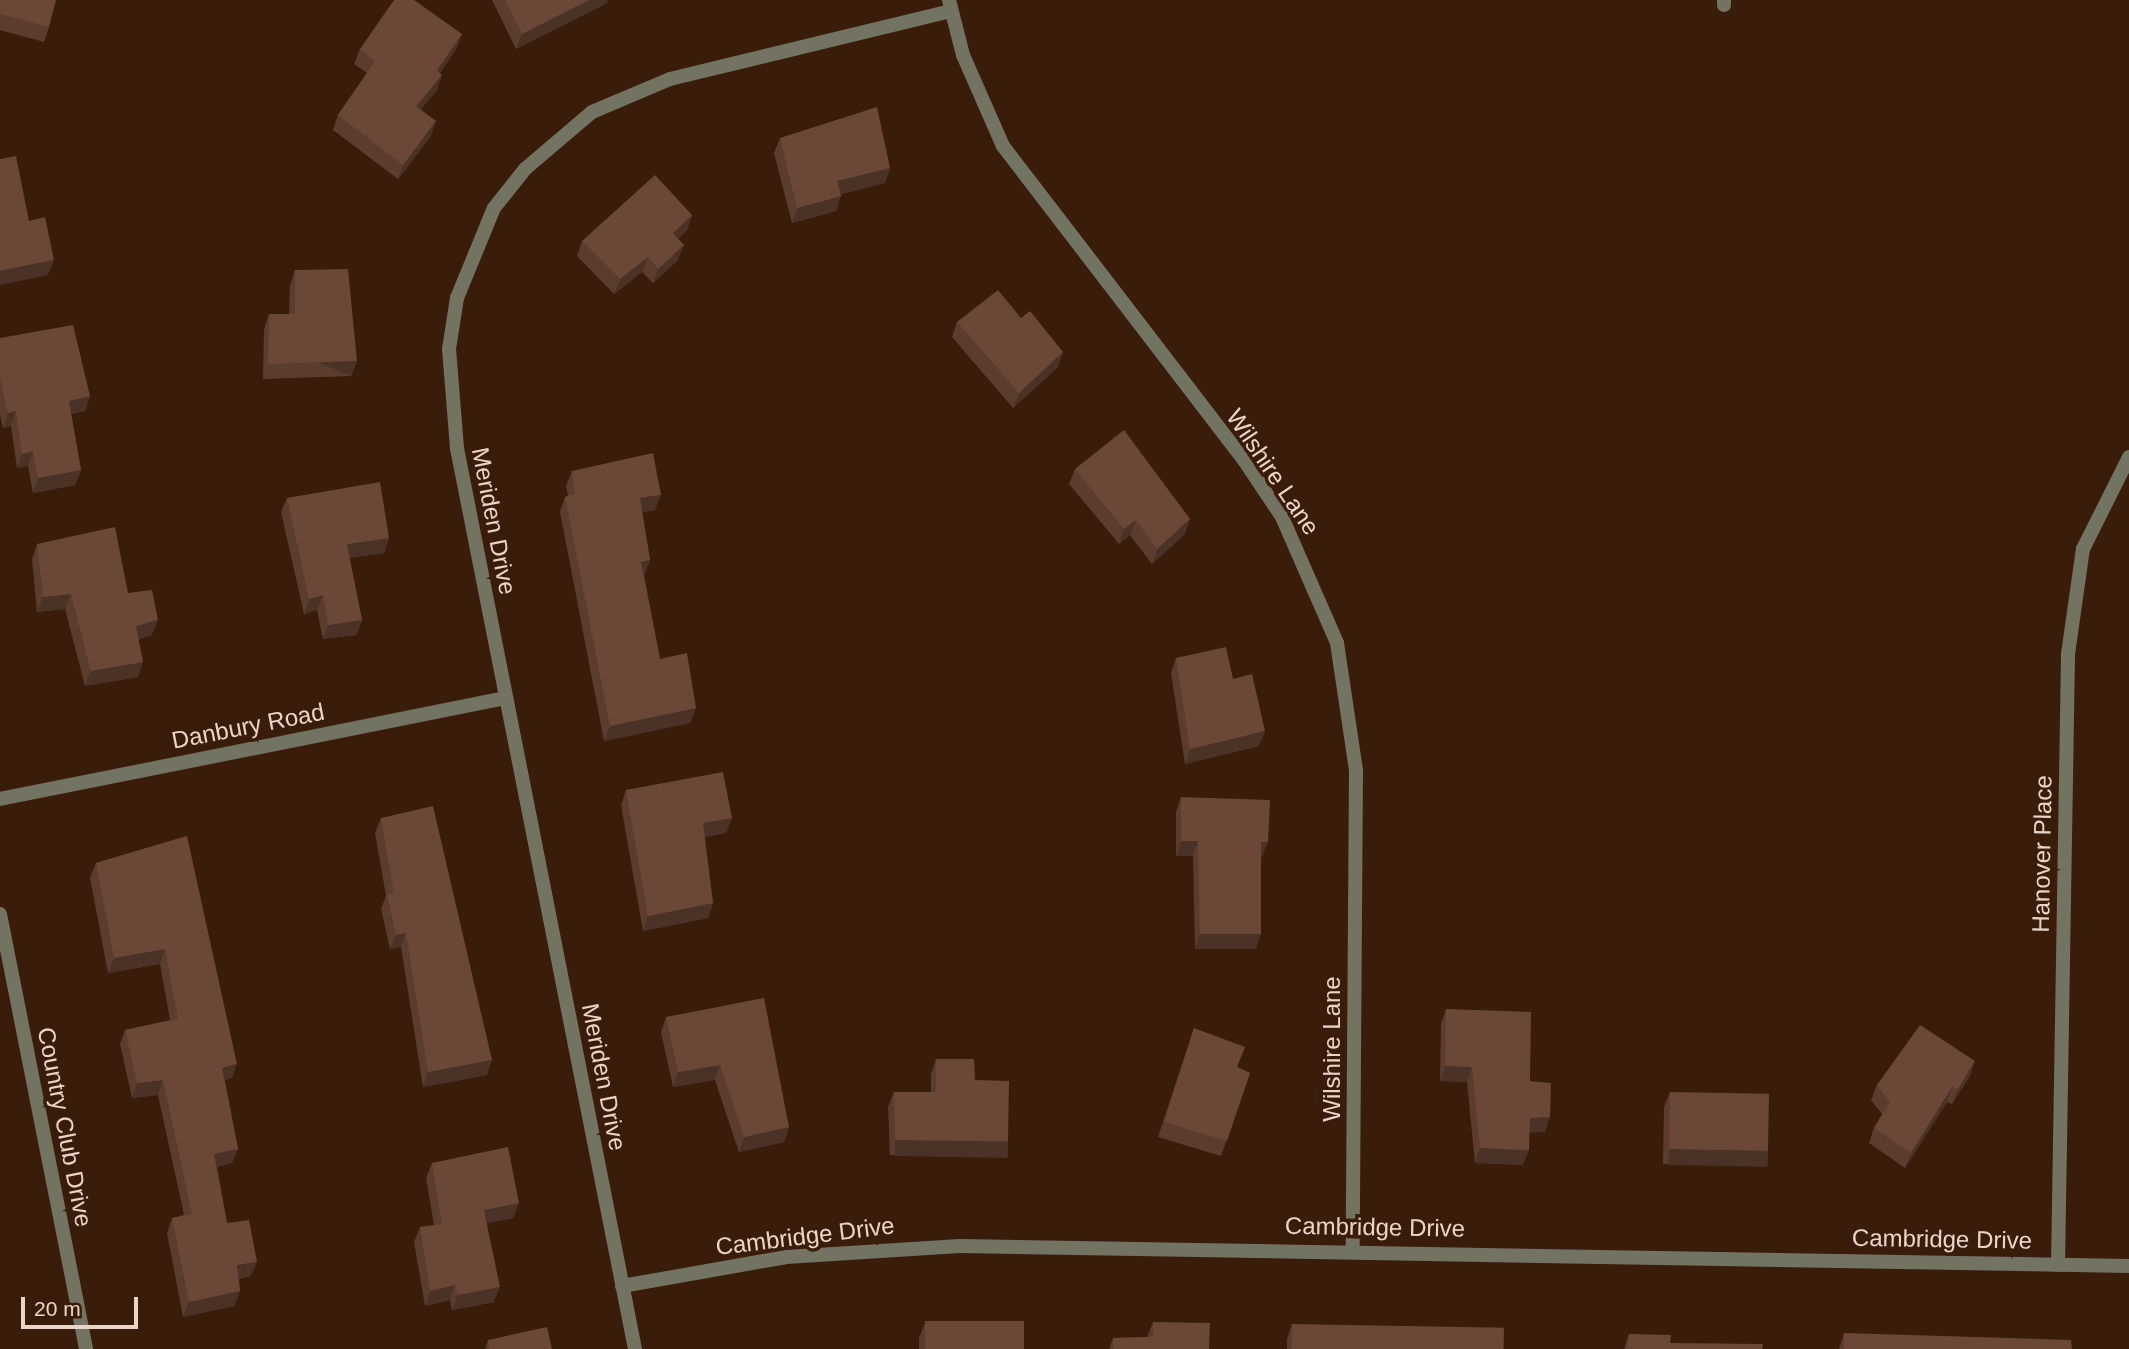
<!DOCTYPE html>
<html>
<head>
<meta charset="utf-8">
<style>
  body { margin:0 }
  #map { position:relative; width:2129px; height:1349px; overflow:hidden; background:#3a1c0b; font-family:Arial,sans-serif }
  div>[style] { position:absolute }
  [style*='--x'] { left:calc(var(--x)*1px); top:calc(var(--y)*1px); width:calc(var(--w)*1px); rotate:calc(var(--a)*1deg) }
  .minor>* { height:14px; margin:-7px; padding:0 7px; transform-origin:7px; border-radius:7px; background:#737362 }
  .wall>* { inset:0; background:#5b3d2e }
  .shaded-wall>* { inset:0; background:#4a3226; transform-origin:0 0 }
  .building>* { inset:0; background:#6a4736; transform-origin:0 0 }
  span { translate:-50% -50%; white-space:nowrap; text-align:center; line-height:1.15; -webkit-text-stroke:7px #3a1c0b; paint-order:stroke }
  .street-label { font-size:24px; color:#ead5ca }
  .scale { position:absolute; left:21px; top:1297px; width:117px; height:32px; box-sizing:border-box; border:4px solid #ead5ca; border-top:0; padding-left:9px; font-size:21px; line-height:24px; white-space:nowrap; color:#ead5ca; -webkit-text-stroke:5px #3a1c0b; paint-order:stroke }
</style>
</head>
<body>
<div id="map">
  <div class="minor">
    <div style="--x:949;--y:0;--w:57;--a:75.7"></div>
    <div style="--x:963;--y:55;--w:99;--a:66.3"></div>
    <div style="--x:1003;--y:146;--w:396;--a:52.5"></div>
    <div style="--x:1244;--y:460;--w:69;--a:56.3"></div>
    <div style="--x:1282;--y:517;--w:137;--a:66.4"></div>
    <div style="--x:1337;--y:643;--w:128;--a:81.5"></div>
    <div style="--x:1356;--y:770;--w:479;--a:90.4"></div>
    <div style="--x:1724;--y:5;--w:5;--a:-90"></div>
    <div style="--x:0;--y:799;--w:516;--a:-11.29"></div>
    <div style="--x:0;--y:914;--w:443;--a:78.8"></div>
    <div style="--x:2058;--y:1265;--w:611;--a:-89.06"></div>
    <div style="--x:2068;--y:654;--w:106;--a:-81.9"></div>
    <div style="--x:2083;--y:549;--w:103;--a:-63.4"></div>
    <div style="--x:622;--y:1286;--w:167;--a:-10"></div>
    <div style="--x:786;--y:1257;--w:174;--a:-3.6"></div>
    <div style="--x:960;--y:1246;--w:1169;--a:0.98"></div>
    <div style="--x:635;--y:1349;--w:918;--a:-101.18"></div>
    <div style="--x:457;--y:448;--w:99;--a:-94.6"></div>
    <div style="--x:449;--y:349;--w:52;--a:-81.1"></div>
    <div style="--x:457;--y:298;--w:97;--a:-67.7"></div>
    <div style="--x:494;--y:208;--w:50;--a:-51.5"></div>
    <div style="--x:525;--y:169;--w:88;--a:-40.4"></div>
    <div style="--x:592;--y:112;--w:85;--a:-22.9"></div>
    <div style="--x:670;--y:79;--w:289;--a:-13.6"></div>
  </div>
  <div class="wall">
    <div style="clip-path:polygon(0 0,49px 27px,44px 42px,0 30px)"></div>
    <div style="clip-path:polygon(492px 0,608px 0,607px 3px,516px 49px)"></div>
    <div style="clip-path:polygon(462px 34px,456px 49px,440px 73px,437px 90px,421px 109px,431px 136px,398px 179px,333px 130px,338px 115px,367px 73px,354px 64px,360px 49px)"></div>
    <div style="clip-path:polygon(780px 138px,890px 168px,885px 183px,841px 194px,836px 211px,792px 223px,774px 153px)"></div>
    <div style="clip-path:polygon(692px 215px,687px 230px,678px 239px,678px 260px,653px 283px,642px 272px,614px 294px,577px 256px,582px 241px)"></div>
    <div style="clip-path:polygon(295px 270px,357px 361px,351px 376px,263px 379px,264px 329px,269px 314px,289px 314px,290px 285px)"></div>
    <div style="clip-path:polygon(957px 322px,1058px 367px,1013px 408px,952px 337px)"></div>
    <div style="clip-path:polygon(0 338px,90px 396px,85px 411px,71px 414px,81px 470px,75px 485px,33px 493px,28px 466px,17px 468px,11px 426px,3px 428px,0 415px)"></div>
    <div style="clip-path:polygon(1075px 469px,1185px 534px,1152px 564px,1130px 535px,1119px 544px,1069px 484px)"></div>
    <div style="clip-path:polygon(572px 471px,655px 510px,642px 512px,650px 560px,644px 575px,660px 659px,696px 708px,690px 723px,604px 741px,560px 512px,565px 497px,568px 496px,566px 486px)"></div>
    <div style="clip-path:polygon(287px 498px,389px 538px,384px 553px,349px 558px,362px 620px,356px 635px,323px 639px,317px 610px,304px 614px,281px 512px)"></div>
    <div style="clip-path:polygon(37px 544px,128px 593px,152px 635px,139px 639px,138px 677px,85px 686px,65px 609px,37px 612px,32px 559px)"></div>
    <div style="clip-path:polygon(1176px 658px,1233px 679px,1259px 746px,1185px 764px,1171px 673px)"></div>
    <div style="clip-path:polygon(626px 790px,732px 818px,726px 833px,704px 837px,713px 903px,708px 918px,643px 931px,621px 805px)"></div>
    <div style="clip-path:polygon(1181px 797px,1262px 857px,1261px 857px,1256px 949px,1195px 949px,1193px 856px,1176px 856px,1176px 812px)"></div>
    <div style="clip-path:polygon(381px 818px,487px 1075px,423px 1087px,401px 947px,390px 949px,381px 909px,386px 896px,375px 833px)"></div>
    <div style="clip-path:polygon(187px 836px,232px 1078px,225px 1080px,238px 1149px,232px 1163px,217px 1167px,227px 1223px,251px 1276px,239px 1279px,240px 1291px,234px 1306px,183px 1317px,167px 1233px,172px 1218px,184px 1215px,158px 1095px,132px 1098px,120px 1044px,125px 1030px,170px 1020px,160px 964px,108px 973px,90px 878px,96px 863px)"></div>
    <div style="clip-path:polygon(1446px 1009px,1530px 1081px,1545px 1132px,1529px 1132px,1523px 1165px,1475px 1163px,1467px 1082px,1440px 1081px,1441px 1024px)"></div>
    <div style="clip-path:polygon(666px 1017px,789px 1127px,784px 1142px,739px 1152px,715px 1080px,673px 1087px,661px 1032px)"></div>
    <div style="clip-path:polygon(1194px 1028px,1238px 1067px,1250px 1073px,1221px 1156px,1158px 1137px)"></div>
    <div style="clip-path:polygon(936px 1059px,975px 1080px,1008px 1141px,1002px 1156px,890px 1155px,888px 1107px,894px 1092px,931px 1092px,931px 1074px)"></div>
    <div style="clip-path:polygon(1970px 1076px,1952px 1104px,1947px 1102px,1905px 1168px,1869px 1143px,1874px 1128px,1882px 1114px,1871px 1100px,1877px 1085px)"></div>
    <div style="clip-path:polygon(1670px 1092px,1768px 1151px,1763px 1166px,1663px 1164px,1664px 1107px)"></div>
    <div style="clip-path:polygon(432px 1163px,519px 1203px,513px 1218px,487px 1223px,494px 1302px,452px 1310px,450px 1300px,425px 1306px,414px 1242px,420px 1227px,434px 1225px,426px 1178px)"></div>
    <div style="clip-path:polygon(1153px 1322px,1209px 1349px,1109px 1349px,1113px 1338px,1147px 1337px)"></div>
    <div style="clip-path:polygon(925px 1323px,1024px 1349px,919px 1349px,919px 1338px)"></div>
    <div style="clip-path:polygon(1292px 1324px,1504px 1349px,1287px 1349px,1287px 1339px)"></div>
    <div style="clip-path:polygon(1844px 1333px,2072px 1349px,1839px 1349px)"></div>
    <div style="clip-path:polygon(1629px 1334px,1670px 1343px,1762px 1349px,1624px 1349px)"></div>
    <div style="clip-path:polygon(488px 1340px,552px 1349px,485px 1349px)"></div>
  </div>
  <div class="shaded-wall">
    <div style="clip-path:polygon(589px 0,608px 0,607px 3px,516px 49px,522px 34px)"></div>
    <div style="clip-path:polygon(462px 34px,456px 49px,431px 85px,437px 70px)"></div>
    <div style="clip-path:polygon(442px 75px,437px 90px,411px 121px,416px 106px)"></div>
    <div style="clip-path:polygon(436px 121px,431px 136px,398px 179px,403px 165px)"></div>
    <div style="clip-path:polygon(890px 168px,885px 183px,832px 196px,837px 181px)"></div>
    <div style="clip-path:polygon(841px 196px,836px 211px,792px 223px,797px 208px)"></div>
    <div style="clip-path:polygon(692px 215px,687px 230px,668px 248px,673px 233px)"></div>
    <div style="clip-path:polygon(684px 245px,678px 260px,653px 283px,658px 269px)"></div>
    <div style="clip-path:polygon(648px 257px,642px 272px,614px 294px,620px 279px)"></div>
    <div style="clip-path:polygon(54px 260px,48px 275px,0 285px,0 271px)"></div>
    <div style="clip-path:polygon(1063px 352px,1058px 367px,1013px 408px,1019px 393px)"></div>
    <div style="left:357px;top:361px;width:16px;height:89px;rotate:112deg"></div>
    <div style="clip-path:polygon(90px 396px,85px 411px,63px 416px,69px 401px)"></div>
    <div style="clip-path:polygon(16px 411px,11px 426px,3px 428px,8px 413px)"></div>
    <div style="clip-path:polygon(33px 451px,28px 466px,17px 468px,22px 454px)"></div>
    <div style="clip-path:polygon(81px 470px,75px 485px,33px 493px,38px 478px)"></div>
    <div style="clip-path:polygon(661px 495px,655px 510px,635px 513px,640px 498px)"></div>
    <div style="clip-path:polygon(1190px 519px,1185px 534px,1152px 564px,1157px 549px)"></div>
    <div style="clip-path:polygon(1136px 520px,1130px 535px,1119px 544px,1124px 529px)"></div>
    <div style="clip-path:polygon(389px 538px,384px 553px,341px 559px,347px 544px)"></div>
    <div style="clip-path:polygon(650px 560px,644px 575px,636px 577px,641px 562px)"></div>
    <div style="clip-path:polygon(71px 594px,65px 609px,37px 612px,43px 597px)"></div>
    <div style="clip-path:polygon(323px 595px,317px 610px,304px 614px,309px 599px)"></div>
    <div style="clip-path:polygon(158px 620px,152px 635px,131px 641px,136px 626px)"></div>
    <div style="clip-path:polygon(362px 620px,356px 635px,323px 639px,328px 625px)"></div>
    <div style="clip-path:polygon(143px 662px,138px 677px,85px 686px,91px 671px)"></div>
    <div style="clip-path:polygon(696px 708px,690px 723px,604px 741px,610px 726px)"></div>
    <div style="clip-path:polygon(1265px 731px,1259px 746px,1185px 764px,1190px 749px)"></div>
    <div style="clip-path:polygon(732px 818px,726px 833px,697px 838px,703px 823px)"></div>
    <div style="clip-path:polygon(1181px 841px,1198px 841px,1193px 856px,1176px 856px)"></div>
    <div style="clip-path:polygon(1261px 842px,1268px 842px,1262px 857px,1256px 857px)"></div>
    <div style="clip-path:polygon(713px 903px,708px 918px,643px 931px,648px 916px)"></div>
    <div style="clip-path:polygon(406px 933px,401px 947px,390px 949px,396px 935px)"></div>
    <div style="clip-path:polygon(1200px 934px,1261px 934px,1256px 949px,1195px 949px)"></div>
    <div style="clip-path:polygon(165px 949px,160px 964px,108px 973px,114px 958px)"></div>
    <div style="clip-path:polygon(492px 1060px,487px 1075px,423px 1087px,428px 1072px)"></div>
    <div style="clip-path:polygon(1975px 1061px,1970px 1076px,1952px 1104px,1958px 1089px)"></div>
    <div style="clip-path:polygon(237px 1064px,232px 1078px,217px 1082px,222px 1068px)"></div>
    <div style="clip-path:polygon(720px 1065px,715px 1080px,673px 1087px,678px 1072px)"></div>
    <div style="clip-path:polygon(1445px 1066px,1472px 1067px,1467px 1082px,1440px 1081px)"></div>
    <div style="clip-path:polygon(163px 1080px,158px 1095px,132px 1098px,137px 1083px)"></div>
    <div style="clip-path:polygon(1952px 1087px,1947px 1102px,1905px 1168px,1911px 1153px)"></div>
    <div style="clip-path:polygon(1550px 1117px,1545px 1132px,1524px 1133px,1530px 1118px)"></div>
    <div style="clip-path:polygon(789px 1127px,784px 1142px,739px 1152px,744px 1137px)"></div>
    <div style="left:895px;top:1140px;width:113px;height:16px;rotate:1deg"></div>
    <div style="clip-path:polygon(1480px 1148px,1529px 1150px,1523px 1165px,1475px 1163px)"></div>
    <div style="clip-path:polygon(238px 1149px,232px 1163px,209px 1168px,214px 1154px)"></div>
    <div style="left:1669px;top:1149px;width:99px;height:16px;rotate:1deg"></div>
    <div style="clip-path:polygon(519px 1203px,513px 1218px,478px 1225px,484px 1210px)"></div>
    <div style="clip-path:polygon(257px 1262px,251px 1276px,232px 1280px,237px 1265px)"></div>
    <div style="clip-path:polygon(455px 1285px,450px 1300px,425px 1306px,430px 1291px)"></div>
    <div style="clip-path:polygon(500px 1287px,494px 1302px,452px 1310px,458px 1295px)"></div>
    <div style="clip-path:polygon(240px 1291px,234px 1306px,183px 1317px,189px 1302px)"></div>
  </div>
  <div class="building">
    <div style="clip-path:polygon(0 0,56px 0,49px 27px,0 14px)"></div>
    <div style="clip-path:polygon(394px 0,414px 0,462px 34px,437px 70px,442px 75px,416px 106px,436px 121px,403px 165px,338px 115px,375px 61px,360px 49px)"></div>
    <div style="clip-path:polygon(505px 0,589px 0,522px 34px)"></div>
    <div style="clip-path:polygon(877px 107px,890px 168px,837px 181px,841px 196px,797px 208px,780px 138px)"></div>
    <div style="clip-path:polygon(16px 156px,29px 221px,45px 217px,54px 260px,0 271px,0 159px)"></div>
    <div style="clip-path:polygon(655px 175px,692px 215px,673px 233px,684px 245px,658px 269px,648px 257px,620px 279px,582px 241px)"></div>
    <div style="clip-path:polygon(348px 269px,357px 361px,268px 364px,269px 314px,295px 314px,295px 270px)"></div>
    <div style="clip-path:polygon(998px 290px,1021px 318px,1030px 311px,1063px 352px,1019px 393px,957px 322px)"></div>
    <div style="clip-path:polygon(73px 325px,90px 396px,69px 401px,81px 470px,38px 478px,33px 451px,22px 454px,16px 411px,8px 413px,0 377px,0 338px)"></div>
    <div style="clip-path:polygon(1124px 430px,1190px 519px,1157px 549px,1136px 520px,1124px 529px,1075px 469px)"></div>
    <div style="clip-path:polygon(653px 453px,661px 495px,640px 498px,650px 560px,641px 562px,660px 659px,687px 653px,696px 708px,610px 726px,565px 497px,575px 494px,572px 471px)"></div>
    <div style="clip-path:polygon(380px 482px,389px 538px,347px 544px,362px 620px,328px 625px,323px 595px,309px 599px,287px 498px)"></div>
    <div style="clip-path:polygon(115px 527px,128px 593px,152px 590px,158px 620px,136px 626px,143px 662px,91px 671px,71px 594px,43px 597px,37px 544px)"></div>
    <div style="clip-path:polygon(1226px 647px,1233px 679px,1252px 674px,1265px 731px,1190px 749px,1176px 658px)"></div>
    <div style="clip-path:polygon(723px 772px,732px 818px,703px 823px,713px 903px,648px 916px,626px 790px)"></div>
    <div style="clip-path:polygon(1181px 797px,1270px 800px,1268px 842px,1261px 842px,1261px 934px,1200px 934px,1198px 841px,1181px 841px)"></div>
    <div style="clip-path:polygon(433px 806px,492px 1060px,428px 1072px,406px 933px,396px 935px,387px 894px,394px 893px,381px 818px)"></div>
    <div style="clip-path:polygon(187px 836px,237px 1064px,222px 1068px,238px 1149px,214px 1154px,227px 1223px,249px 1220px,257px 1262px,237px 1265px,240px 1291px,189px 1302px,172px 1218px,192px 1214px,163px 1080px,137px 1083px,125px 1030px,178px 1019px,165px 949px,114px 958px,96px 863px)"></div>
    <div style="clip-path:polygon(764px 998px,789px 1127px,744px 1137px,720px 1065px,678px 1072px,666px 1017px)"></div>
    <div style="clip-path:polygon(1446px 1009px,1531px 1012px,1530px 1081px,1551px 1083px,1550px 1117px,1530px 1118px,1529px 1150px,1480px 1148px,1472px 1067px,1445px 1066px)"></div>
    <div style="clip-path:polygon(1920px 1025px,1975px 1061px,1958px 1089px,1952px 1087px,1911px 1153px,1874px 1128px,1890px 1102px,1877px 1085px)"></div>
    <div style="clip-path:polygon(1194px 1028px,1245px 1047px,1237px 1067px,1250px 1073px,1227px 1141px,1164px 1122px)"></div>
    <div style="clip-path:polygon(936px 1059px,974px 1059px,975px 1080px,1009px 1081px,1008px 1141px,895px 1140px,894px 1092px,936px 1092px)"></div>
    <div style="left:1670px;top:1092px;width:99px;height:57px;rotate:1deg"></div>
    <div style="clip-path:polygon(508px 1147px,519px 1203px,484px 1210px,500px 1287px,458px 1295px,455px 1285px,430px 1291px,420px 1227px,442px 1224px,432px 1163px)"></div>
    <div style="left:1024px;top:1321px;width:28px;height:99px;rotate:90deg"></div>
    <div style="clip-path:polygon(1153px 1322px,1210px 1323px,1209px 1349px,1113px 1349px,1113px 1338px,1153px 1337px)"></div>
    <div style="left:1292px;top:1324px;width:212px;height:25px;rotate:1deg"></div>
    <div style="clip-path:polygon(547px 1327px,552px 1349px,489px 1349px,488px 1340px)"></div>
    <div style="clip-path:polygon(1844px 1333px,2071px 1340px,2072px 1349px,1844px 1349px)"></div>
    <div style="clip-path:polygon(1629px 1334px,1671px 1335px,1670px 1343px,1763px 1344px,1762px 1349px,1627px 1349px)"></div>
  </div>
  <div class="street-label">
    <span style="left:1273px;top:472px;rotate:56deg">Wilshire Lane</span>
    <span style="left:494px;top:521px;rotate:79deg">Meriden Drive</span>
    <span style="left:248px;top:726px;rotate:-11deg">Danbury Road</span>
    <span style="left:2042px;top:854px;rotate:-89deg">Hanover Place</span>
    <span style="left:1332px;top:1049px;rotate:-90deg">Wilshire Lane</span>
    <span style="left:604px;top:1077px;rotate:79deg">Meriden Drive</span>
    <span style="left:65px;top:1127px;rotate:79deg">Country Club Drive</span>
    <span style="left:1375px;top:1227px;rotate:1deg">Cambridge Drive</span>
    <span style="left:805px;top:1236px;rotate:-7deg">Cambridge Drive</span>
    <span style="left:1942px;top:1239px;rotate:1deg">Cambridge Drive</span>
  </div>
  <div class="scale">20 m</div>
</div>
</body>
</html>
